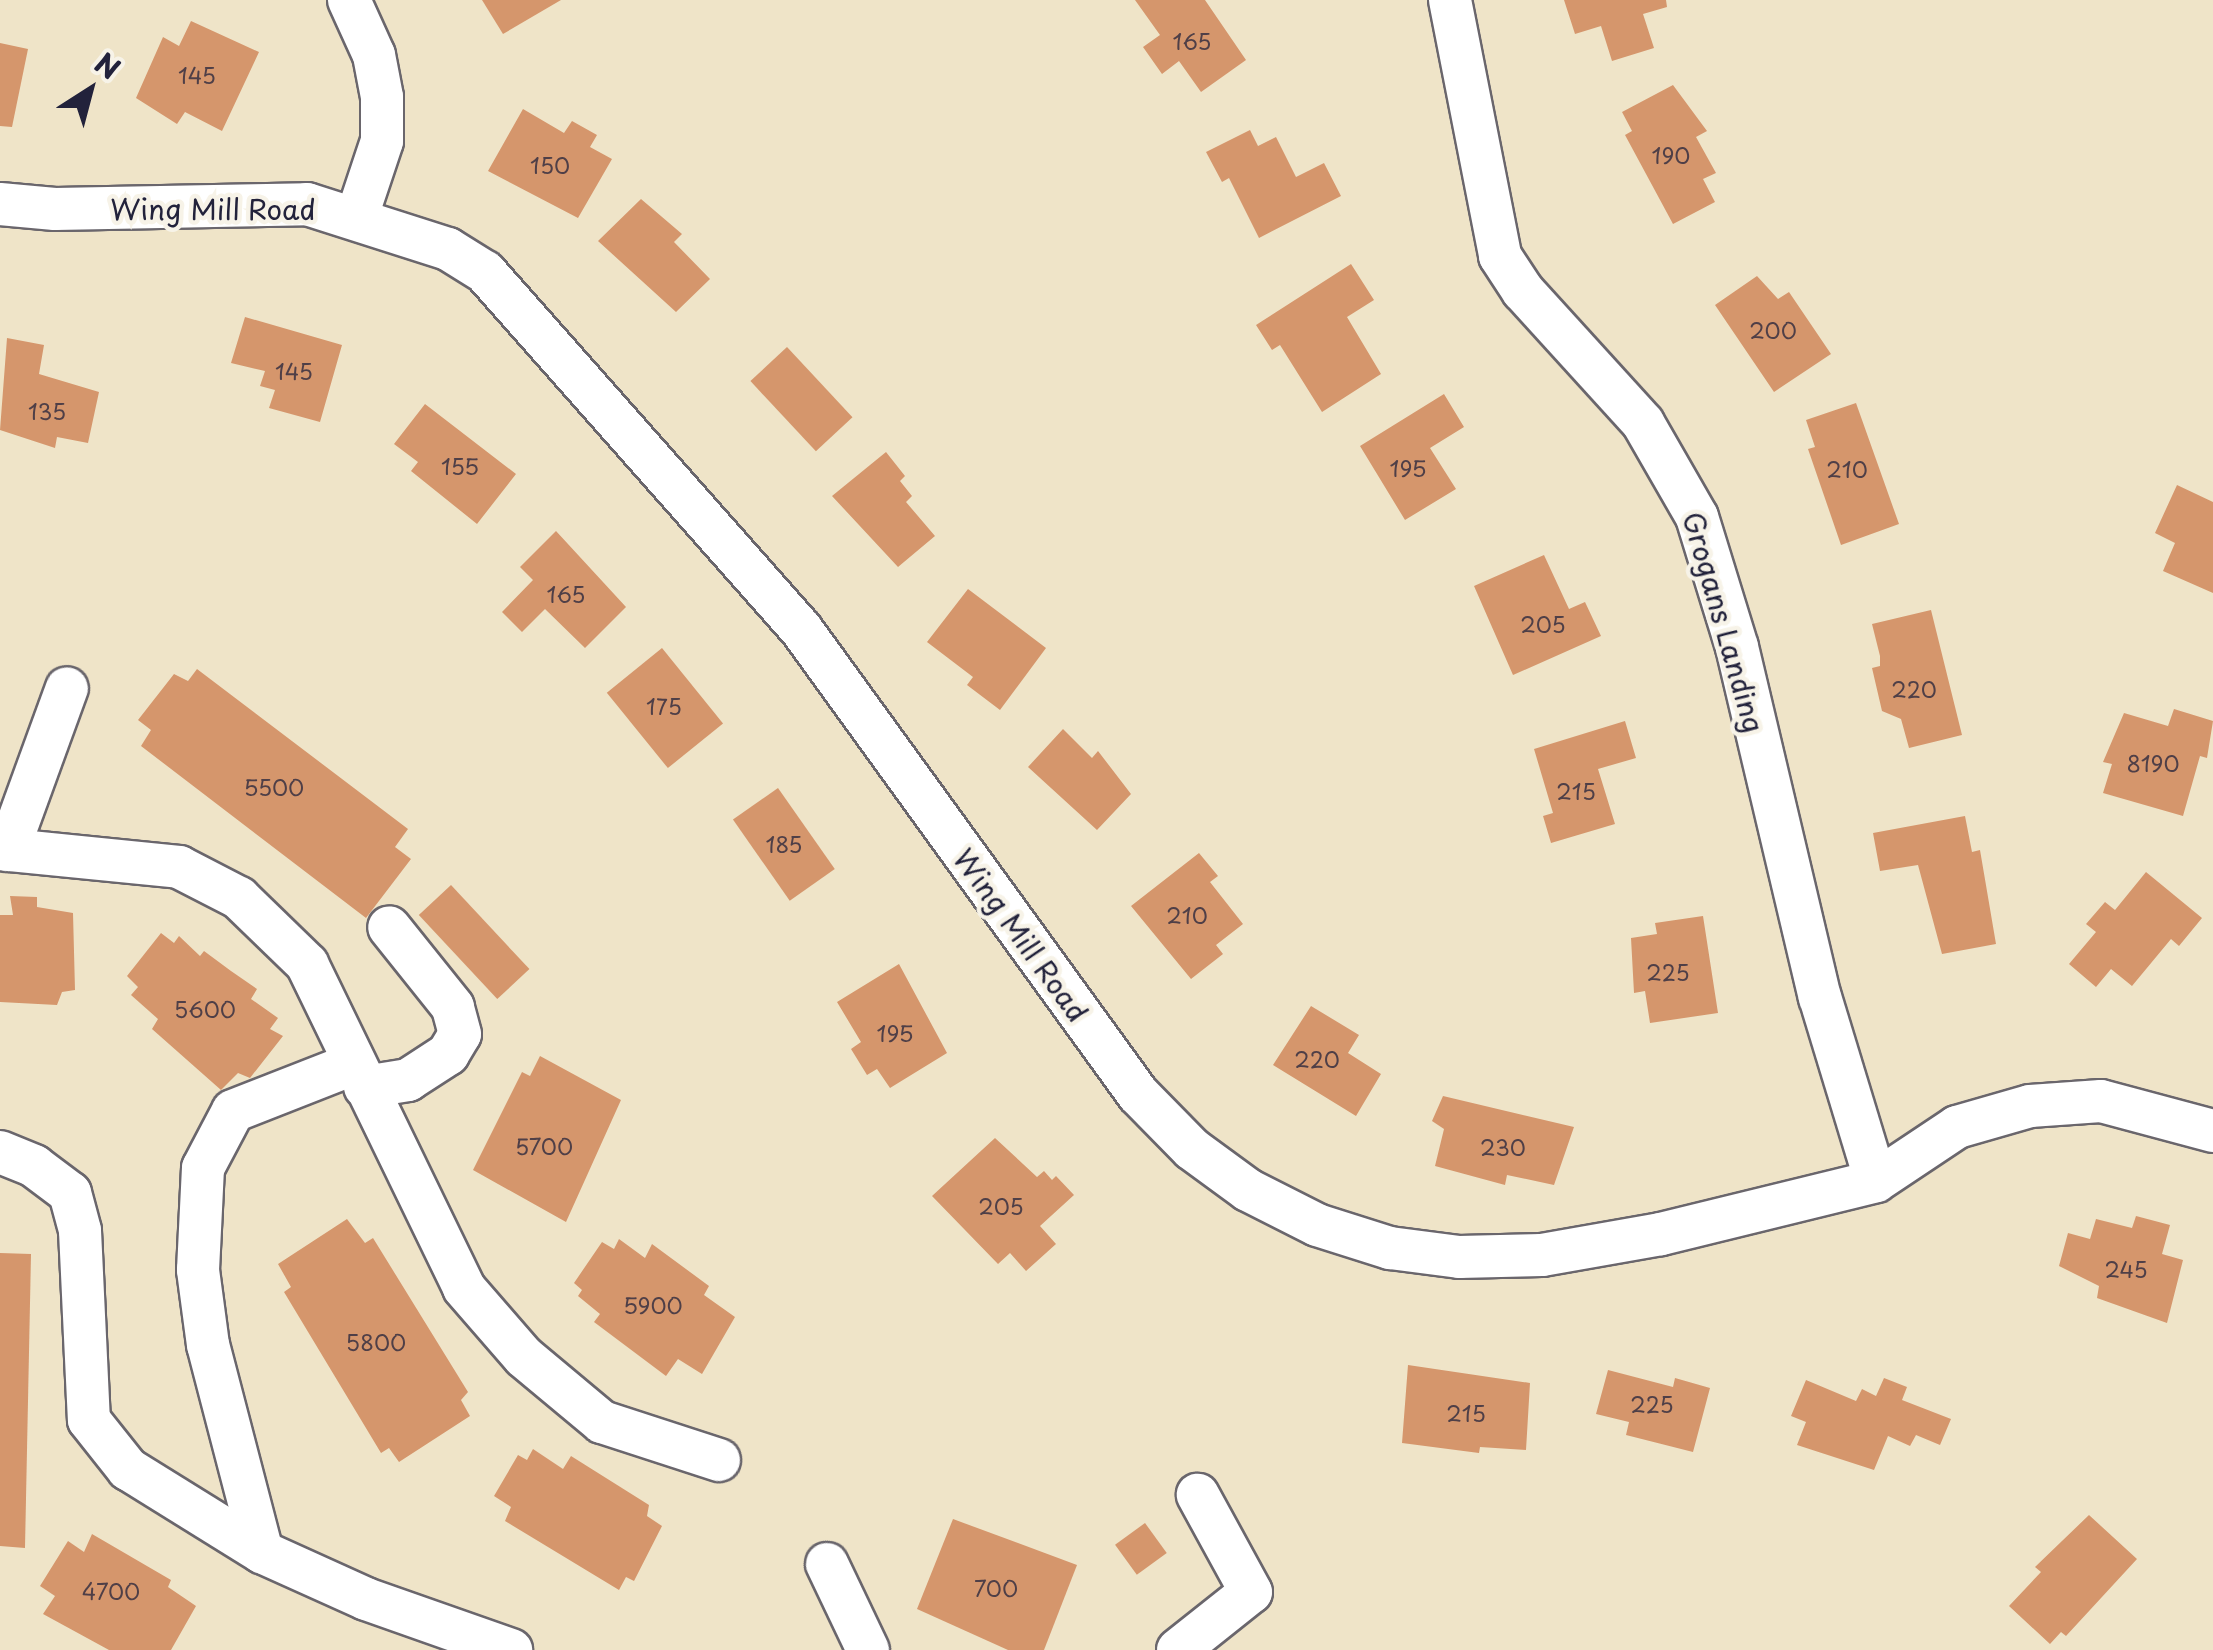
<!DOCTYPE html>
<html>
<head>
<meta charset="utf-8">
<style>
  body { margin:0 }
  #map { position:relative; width:2213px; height:1650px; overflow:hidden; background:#efe4c8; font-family:"Playpen Sans",sans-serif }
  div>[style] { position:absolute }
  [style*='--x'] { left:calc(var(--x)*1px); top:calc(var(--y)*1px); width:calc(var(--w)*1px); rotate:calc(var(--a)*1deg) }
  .building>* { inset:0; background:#d5966c; transform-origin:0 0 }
  .roads { filter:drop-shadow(2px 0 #6a666c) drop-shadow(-2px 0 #6a666c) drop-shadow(0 2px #6a666c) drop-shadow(0 -2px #6a666c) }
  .minor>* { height:42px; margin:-21px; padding:0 21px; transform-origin:21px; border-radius:21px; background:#fff }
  span { translate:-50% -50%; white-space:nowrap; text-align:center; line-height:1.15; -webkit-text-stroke:9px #f7f3e8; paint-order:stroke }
  .number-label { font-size:22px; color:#4f3f47 }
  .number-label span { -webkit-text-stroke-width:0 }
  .street-label { font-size:28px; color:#22223b }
  .north { position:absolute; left:40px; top:40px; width:100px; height:100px; -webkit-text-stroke:8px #f7f3e8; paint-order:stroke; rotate:36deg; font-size:28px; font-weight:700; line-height:40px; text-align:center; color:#22223b }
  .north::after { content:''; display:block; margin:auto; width:35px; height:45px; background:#22223b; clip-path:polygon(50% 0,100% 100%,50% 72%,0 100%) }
</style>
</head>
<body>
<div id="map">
  <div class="building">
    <div style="clip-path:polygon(482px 0,561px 0,503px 34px)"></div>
    <div style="clip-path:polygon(1135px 0,1205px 0,1246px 60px,1201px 92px,1179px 61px,1162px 74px,1143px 47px,1160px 35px)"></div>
    <div style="clip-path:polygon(1564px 0,1666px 0,1667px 7px,1643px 14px,1654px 48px,1612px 61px,1601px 26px,1575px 34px)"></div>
    <div style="clip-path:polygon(191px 21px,259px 52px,222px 131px,185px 112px,177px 124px,136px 98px,163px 37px,179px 46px)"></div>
    <div style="clip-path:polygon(0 43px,28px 49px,12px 127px,0 126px)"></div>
    <div style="clip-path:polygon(1673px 85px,1707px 131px,1696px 137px,1716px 173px,1703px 179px,1715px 202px,1673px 224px,1625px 135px,1632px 131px,1622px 112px)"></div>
    <div style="clip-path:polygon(523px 109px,564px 133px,572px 121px,597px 135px,590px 147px,612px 159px,578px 218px,488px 171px)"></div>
    <div style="clip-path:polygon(1250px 130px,1258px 146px,1276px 137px,1296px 177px,1324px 163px,1341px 196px,1259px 238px,1229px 178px,1222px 182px,1206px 152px)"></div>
    <div style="clip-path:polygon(641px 199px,682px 234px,674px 242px,710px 279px,676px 312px,598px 241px)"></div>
    <div style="clip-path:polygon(1351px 264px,1374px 300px,1347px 317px,1381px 374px,1322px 412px,1280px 345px,1272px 350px,1256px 325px)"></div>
    <div style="clip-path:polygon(1757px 276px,1778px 299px,1789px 292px,1831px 354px,1774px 392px,1715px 305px)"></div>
    <div style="clip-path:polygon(245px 317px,342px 345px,320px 422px,269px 408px,275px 390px,260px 386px,265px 371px,231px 363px)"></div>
    <div style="clip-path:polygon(7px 338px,44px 345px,39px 374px,99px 392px,88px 443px,57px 437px,55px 448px,0 430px)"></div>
    <div style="left:787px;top:347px;width:96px;height:50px;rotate:47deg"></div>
    <div style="clip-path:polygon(1444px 394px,1464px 427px,1430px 448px,1456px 489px,1405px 520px,1360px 446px)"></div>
    <div style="clip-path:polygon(1856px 403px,1899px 524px,1841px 545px,1808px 449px,1815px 447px,1806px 420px)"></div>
    <div style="clip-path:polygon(425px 404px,516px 474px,477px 524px,411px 471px,418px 462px,394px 444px)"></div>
    <div style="clip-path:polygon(886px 452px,905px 476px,900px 481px,912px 496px,906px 502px,935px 536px,898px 567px,832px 496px)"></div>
    <div style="clip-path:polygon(2177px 485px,2213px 502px,2213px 593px,2163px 571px,2175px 543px,2155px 533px)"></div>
    <div style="clip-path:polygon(556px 531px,626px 607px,585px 648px,545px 609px,522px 632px,502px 612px,533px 580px,520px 567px)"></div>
    <div style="clip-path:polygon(1544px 555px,1569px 609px,1585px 602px,1601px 636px,1513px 675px,1474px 586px)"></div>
    <div style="clip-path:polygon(968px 589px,1046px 648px,1000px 710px,967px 685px,973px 677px,927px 642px)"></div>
    <div style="clip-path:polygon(1931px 610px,1962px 735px,1909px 748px,1901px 719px,1882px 711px,1872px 668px,1880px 666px,1880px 656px,1872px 624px)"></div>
    <div style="left:662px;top:648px;width:97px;height:71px;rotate:51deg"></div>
    <div style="clip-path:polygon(197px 669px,408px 829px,395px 847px,411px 859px,366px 918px,141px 746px,151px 730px,138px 720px,174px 674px,188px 681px)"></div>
    <div style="clip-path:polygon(2174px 709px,2213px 721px,2207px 758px,2200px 756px,2183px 816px,2103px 793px,2112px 764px,2103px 762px,2124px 713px,2168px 726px)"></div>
    <div style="clip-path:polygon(1625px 721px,1636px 758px,1598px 769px,1615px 824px,1551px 843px,1543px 816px,1553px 813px,1534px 749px)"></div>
    <div style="clip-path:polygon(1063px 729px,1092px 758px,1098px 751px,1131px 794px,1097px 830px,1028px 767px)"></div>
    <div style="left:778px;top:788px;width:99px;height:55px;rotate:55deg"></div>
    <div style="clip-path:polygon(1965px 816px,1972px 852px,1980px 850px,1996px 944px,1942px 954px,1918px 865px,1880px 871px,1873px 833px)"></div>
    <div style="clip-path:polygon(1199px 853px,1218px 876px,1210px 882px,1243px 924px,1216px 945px,1223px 954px,1191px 979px,1131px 906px)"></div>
    <div style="clip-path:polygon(2146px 872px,2202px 918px,2179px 946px,2171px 939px,2132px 986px,2111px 969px,2096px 987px,2069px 964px,2096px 932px,2086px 924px,2105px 902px,2115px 910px)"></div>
    <div style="left:451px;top:885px;width:115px;height:44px;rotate:47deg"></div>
    <div style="clip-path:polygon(10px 896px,37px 897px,37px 907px,73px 913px,75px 990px,62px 992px,57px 1005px,0 1002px,0 915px,13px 915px)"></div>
    <div style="clip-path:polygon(1703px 916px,1718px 1013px,1650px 1023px,1645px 991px,1634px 993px,1631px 938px,1657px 934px,1655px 923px)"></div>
    <div style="clip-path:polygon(161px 933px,174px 943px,179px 936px,200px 956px,204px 951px,231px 971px,257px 989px,251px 999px,278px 1018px,270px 1029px,283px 1036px,250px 1078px,238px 1073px,221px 1090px,152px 1029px,158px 1019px,131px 995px,138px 987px,127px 976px)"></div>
    <div style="clip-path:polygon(899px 964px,947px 1053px,890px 1088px,877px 1069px,867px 1075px,851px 1049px,861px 1042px,837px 1002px)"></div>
    <div style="clip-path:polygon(1311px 1006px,1359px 1035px,1348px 1053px,1381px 1074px,1356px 1116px,1273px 1065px)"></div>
    <div style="clip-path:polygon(540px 1056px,621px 1100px,566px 1222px,473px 1170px,522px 1072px,530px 1076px)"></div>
    <div style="clip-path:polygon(1443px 1096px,1574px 1127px,1554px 1185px,1507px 1175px,1505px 1185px,1435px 1166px,1444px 1129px,1432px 1121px)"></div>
    <div style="clip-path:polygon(995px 1138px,1037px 1177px,1044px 1171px,1052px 1180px,1056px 1176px,1074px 1195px,1040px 1226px,1056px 1244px,1026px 1271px,1010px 1253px,998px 1264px,932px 1196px)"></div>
    <div style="clip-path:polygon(2136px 1216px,2170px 1225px,2162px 1254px,2183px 1260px,2167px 1323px,2097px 1298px,2099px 1286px,2059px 1266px,2068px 1233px,2090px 1239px,2096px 1219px,2132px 1228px)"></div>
    <div style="clip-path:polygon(347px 1219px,365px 1243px,373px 1238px,468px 1392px,461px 1400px,470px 1416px,399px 1462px,389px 1448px,381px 1453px,284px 1292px,291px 1287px,278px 1264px)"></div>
    <div style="clip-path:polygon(619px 1239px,645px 1258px,652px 1244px,709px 1286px,704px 1295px,735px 1317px,702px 1374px,678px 1359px,666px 1376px,594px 1322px,600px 1314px,578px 1296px,582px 1290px,574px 1283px,602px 1242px,614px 1249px)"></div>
    <div style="clip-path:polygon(0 1253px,31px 1254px,25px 1548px,0 1546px)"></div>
    <div style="clip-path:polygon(1408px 1365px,1530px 1383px,1526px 1450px,1480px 1447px,1479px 1453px,1402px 1443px)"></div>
    <div style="clip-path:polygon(1608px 1370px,1673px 1387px,1675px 1378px,1710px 1388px,1693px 1452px,1626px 1435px,1629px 1422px,1596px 1414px)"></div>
    <div style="clip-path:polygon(1884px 1378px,1907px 1387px,1902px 1400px,1951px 1419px,1940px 1445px,1916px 1435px,1910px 1446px,1888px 1436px,1874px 1470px,1797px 1445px,1806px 1422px,1791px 1416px,1806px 1380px,1856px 1401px,1862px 1389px,1876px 1396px)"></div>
    <div style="clip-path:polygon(533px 1449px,563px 1469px,571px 1456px,649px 1505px,647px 1516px,662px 1526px,634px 1581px,626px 1577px,619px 1590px,505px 1521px,511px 1507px,494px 1496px,518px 1455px,527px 1460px)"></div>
    <div style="clip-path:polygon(2089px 1515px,2137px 1559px,2066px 1636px,2061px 1632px,2050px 1644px,2009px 1606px,2041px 1572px,2035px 1567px)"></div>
    <div style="clip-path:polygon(953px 1519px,1077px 1565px,1044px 1650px,1008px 1650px,917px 1609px)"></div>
    <div style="left:1145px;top:1523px;width:37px;height:37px;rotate:54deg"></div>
    <div style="clip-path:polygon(92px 1534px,171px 1580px,168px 1587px,196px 1606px,171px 1650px,109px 1650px,43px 1614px,55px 1596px,40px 1586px,68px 1541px,84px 1552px)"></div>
  </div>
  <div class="roads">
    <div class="minor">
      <div style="--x:349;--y:0;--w:60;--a:65.6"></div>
      <div style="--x:374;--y:55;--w:43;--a:79.2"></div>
      <div style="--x:382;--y:97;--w:44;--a:90"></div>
      <div style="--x:382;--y:141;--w:79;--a:108.4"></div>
      <div style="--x:1450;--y:0;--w:261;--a:78.9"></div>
      <div style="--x:1500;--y:256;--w:42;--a:56.7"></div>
      <div style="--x:1523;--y:291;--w:178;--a:47.7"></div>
      <div style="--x:1643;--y:423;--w:108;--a:60.1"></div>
      <div style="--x:1697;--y:517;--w:136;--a:72.9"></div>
      <div style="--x:1737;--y:647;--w:360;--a:76.7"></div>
      <div style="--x:1820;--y:997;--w:192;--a:73.1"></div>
      <div style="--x:0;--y:204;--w:55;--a:5.2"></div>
      <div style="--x:55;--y:209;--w:252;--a:-1.1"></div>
      <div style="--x:307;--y:204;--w:148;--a:17.7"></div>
      <div style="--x:448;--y:249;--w:44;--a:31.9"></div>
      <div style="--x:485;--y:272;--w:477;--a:48.5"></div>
      <div style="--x:801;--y:629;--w:574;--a:54.07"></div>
      <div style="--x:1138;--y:1094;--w:77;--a:45.5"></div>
      <div style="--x:1192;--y:1149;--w:69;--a:36.2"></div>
      <div style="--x:1248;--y:1190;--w:77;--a:26.9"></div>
      <div style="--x:1317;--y:1225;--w:77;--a:17.5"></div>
      <div style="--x:1390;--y:1248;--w:70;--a:7.4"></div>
      <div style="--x:1459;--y:1257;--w:83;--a:-1.4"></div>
      <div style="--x:1542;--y:1255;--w:121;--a:-10"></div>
      <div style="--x:1661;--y:1234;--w:221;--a:-13.8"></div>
      <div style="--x:1876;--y:1181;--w:97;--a:-33.7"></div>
      <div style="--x:1957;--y:1127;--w:76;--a:-16"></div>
      <div style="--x:2030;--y:1106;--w:71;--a:-4"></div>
      <div style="--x:2101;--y:1101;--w:116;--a:15"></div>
      <div style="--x:0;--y:849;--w:180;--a:5.7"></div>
      <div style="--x:179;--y:867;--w:68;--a:27.3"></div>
      <div style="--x:239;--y:898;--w:95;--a:44.1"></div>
      <div style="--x:307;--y:964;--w:360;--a:64.1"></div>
      <div style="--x:464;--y:1288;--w:91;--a:49"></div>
      <div style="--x:524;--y:1357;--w:102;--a:39.8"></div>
      <div style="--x:602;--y:1422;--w:123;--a:18"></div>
      <div style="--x:8;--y:850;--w:172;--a:-70"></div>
      <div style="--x:365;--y:1087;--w:44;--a:-9.2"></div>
      <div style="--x:408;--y:1080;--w:48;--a:-33"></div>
      <div style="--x:448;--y:1054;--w:23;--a:-59"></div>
      <div style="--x:460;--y:1034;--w:28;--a:-105"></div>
      <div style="--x:453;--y:1007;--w:102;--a:-128.7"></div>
      <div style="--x:0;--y:1152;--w:37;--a:22"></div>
      <div style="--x:34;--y:1166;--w:45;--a:36.9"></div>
      <div style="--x:70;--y:1193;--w:39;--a:75"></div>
      <div style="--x:80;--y:1231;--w:189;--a:87.3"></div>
      <div style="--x:89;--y:1420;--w:63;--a:51.5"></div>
      <div style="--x:128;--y:1469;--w:158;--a:31.8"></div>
      <div style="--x:262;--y:1552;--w:114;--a:24.3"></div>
      <div style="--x:366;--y:1599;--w:154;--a:19.4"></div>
      <div style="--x:262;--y:1552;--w:214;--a:-104.6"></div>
      <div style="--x:208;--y:1345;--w:76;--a:-97.6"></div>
      <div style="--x:198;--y:1270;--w:102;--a:-87.2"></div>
      <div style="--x:203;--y:1168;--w:64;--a:-62.2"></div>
      <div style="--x:233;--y:1111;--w:129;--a:-21.4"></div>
      <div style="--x:827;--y:1564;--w:95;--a:64.5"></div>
      <div style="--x:1178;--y:1650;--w:93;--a:-38.5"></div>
      <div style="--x:1251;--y:1592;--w:111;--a:-118.7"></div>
    </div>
  </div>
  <div class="number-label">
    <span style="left:1192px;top:41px">165</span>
    <span style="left:197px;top:75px">145</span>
    <span style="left:1671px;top:155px">190</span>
    <span style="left:550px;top:165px">150</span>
    <span style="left:1773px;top:330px">200</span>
    <span style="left:294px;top:371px">145</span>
    <span style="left:47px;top:411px">135</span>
    <span style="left:460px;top:466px">155</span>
    <span style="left:1408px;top:468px">195</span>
    <span style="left:1847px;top:469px">210</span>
    <span style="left:566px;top:594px">165</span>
    <span style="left:1543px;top:624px">205</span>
    <span style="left:1914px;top:689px">220</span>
    <span style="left:664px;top:706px">175</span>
    <span style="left:2153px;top:763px">8190</span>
    <span style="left:274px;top:787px">5500</span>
    <span style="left:1576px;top:791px">215</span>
    <span style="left:784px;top:844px">185</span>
    <span style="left:1187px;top:915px">210</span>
    <span style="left:1668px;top:972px">225</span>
    <span style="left:205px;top:1009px">5600</span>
    <span style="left:895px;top:1033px">195</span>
    <span style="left:1317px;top:1059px">220</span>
    <span style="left:544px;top:1146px">5700</span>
    <span style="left:1503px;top:1147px">230</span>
    <span style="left:1001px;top:1206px">205</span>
    <span style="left:2126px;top:1269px">245</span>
    <span style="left:653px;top:1305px">5900</span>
    <span style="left:376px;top:1342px">5800</span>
    <span style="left:1652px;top:1404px">225</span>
    <span style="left:1466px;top:1413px">215</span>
    <span style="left:996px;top:1588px">700</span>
    <span style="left:111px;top:1591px">4700</span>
  </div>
  <div class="street-label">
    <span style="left:213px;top:209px">Wing Mill Road</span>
    <span style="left:1724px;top:622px;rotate:74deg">Grogans Landing</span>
    <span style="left:1021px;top:935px;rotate:54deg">Wing Mill Road</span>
  </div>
  <div class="north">N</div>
</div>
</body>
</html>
